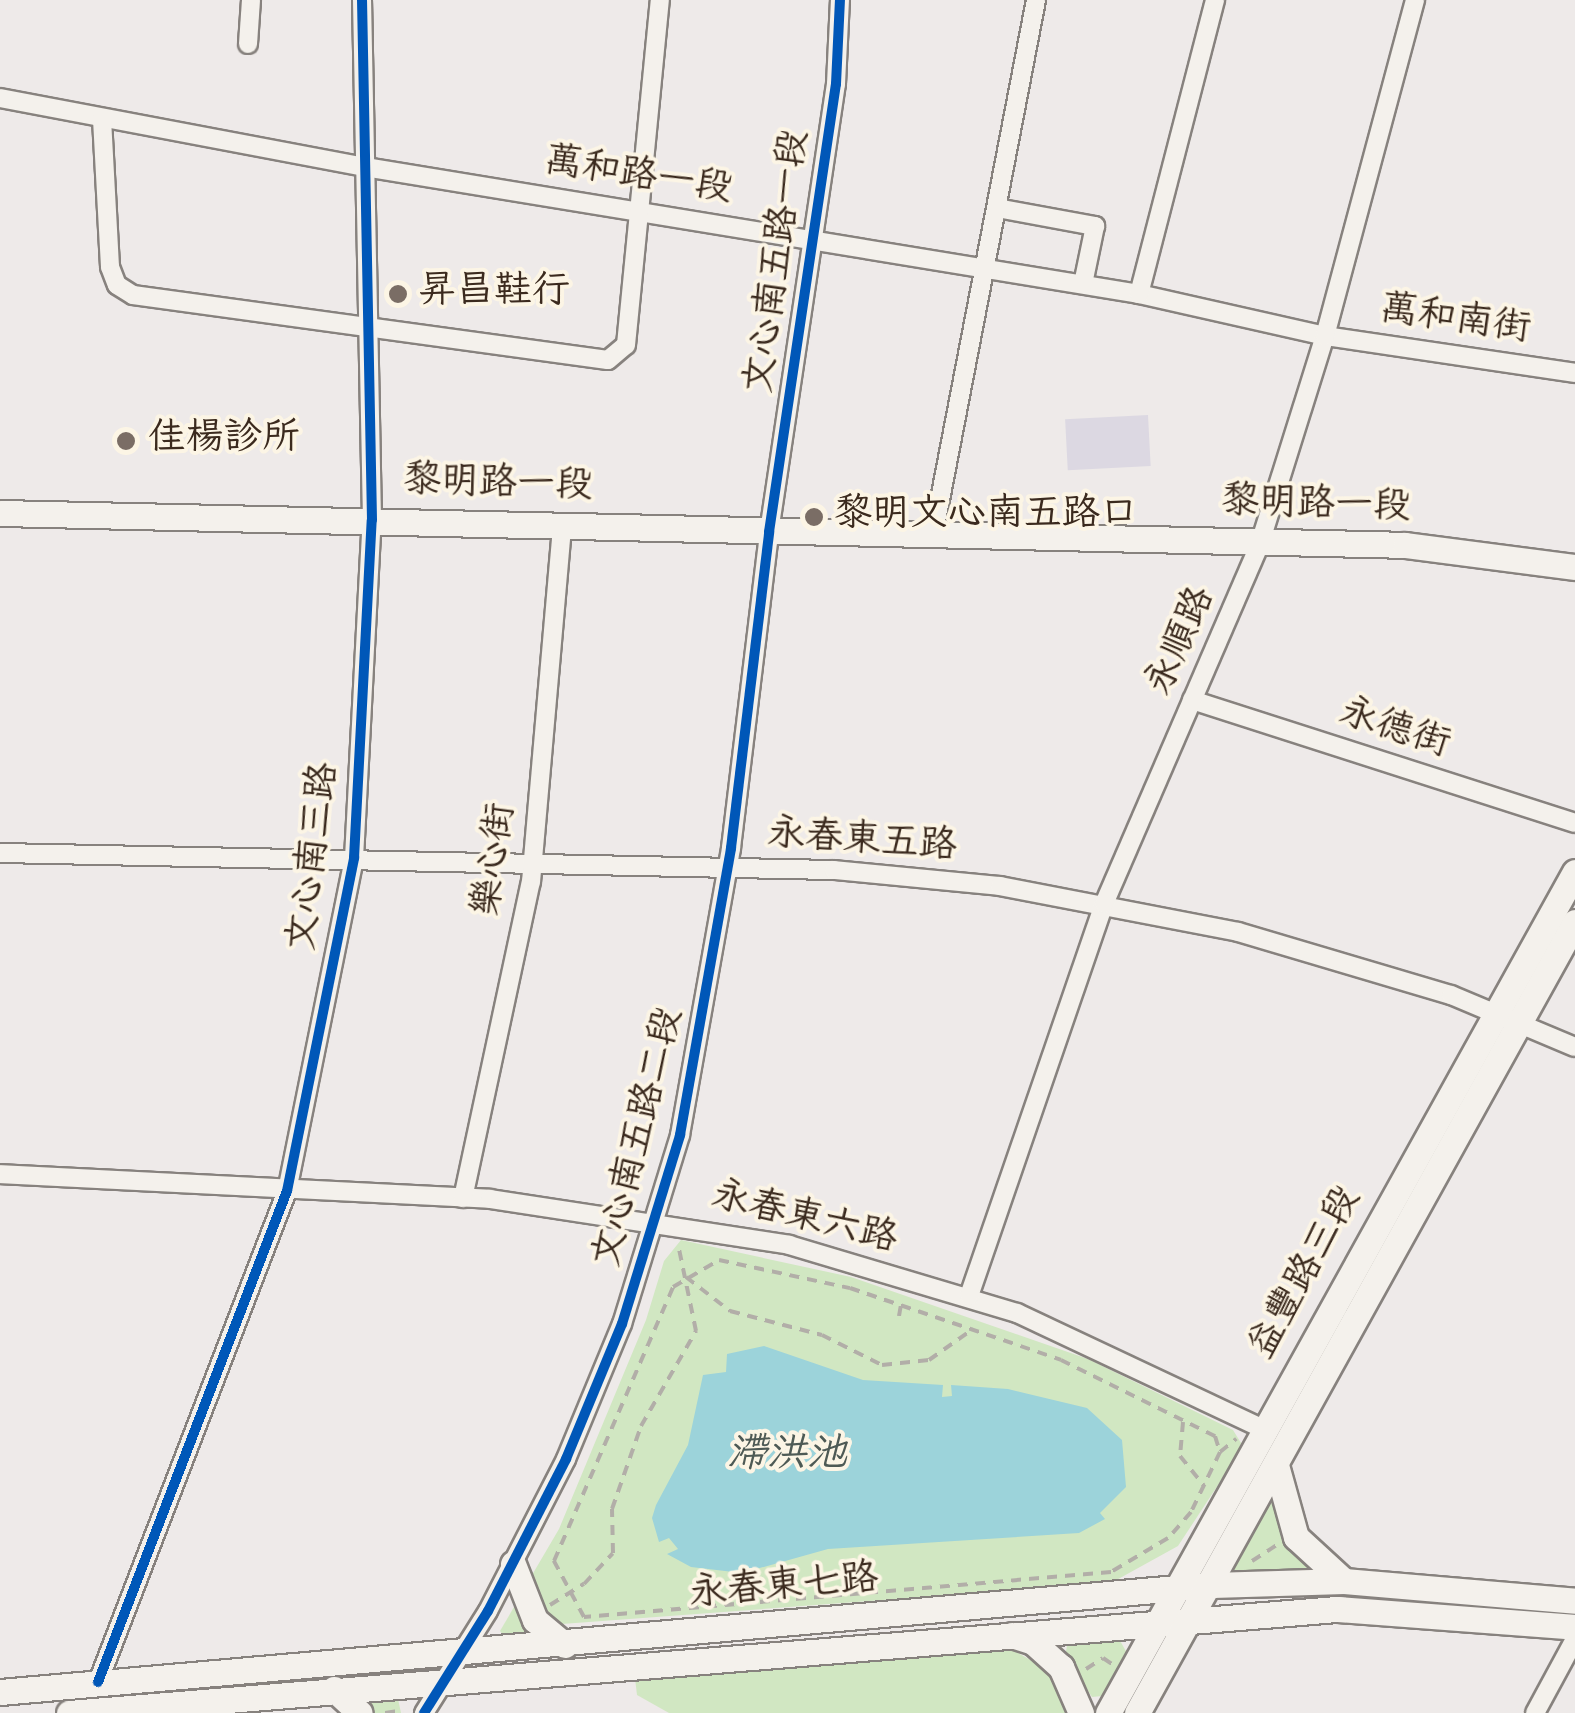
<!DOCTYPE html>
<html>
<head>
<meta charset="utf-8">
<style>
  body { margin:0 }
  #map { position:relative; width:1575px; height:1713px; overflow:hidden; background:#eeeae9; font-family:Dekko,"LXGW WenKai TC",sans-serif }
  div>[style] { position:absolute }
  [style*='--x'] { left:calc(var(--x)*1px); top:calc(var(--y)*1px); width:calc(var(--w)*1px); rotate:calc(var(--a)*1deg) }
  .green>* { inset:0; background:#d1e7c2 }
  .water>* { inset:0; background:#9cd3da }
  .building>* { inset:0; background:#dcd8e2; transform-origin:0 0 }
  .path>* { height:4px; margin-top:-2px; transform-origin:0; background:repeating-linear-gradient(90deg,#b2aea8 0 10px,transparent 0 18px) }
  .roads { filter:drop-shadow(2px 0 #87827e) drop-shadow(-2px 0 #87827e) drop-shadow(0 2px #87827e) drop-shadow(0 -2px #87827e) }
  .street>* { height:18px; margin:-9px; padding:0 9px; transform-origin:9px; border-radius:9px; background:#f4f1ec }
  .secondary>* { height:25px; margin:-12.5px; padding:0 12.5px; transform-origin:12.5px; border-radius:12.5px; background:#f4f1ec }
  .cycleway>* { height:10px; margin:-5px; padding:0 5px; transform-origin:5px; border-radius:5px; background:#0057b8 }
  .dots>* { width:28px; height:28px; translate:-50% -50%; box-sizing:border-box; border:5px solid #fcf5e5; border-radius:50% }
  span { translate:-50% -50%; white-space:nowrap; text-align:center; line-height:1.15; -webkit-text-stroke:8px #fcf5e5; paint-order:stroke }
  .street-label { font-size:38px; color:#3b2a1e }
  .poi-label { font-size:38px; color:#3b2a1e }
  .left { translate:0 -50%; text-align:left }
  .water-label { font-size:40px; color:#4e5a55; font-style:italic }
</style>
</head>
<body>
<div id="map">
  <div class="green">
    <div style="clip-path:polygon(681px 1240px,851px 1277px,1088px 1359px,1233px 1430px,1241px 1443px,1239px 1453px,1178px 1546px,1111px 1583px,562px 1624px,541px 1609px,532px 1575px,559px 1529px,646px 1320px,664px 1261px)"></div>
    <div style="clip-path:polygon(1271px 1497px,1282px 1531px,1317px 1571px,1226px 1577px)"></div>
    <div style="clip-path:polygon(517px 1602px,537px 1634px,507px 1639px,500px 1631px)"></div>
    <div style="clip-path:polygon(1119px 1639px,1127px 1653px,1102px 1696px,1092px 1697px,1065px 1657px,1067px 1646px)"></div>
    <div style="clip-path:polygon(1013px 1650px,1048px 1670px,1072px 1713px,669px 1713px,637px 1695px,635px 1678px)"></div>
    <div style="clip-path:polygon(398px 1699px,401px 1713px,371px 1713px,363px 1702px)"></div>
  </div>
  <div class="water">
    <div style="clip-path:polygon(764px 1346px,863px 1380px,943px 1385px,942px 1397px,952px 1396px,951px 1385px,1008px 1389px,1087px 1408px,1122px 1440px,1126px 1487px,1100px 1513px,1105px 1519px,1079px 1533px,828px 1549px,742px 1573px,691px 1567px,667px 1554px,678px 1549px,669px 1538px,659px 1542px,652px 1518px,656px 1505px,688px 1445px,703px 1375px,726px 1372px,727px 1354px)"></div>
  </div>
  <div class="building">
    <div style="left:1148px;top:415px;width:51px;height:83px;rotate:87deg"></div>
  </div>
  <div class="path">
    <div style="--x:719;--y:1260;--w:134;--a:12.1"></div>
    <div style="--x:850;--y:1288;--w:223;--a:18.8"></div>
    <div style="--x:1061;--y:1360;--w:172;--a:26.3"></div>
    <div style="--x:1215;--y:1436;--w:17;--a:73"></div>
    <div style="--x:1220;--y:1452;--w:67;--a:115.8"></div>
    <div style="--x:1191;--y:1512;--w:35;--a:131"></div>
    <div style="--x:1168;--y:1538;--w:66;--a:149.2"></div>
    <div style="--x:1111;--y:1572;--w:529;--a:175.12"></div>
    <div style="--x:584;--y:1617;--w:64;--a:-118.2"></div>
    <div style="--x:554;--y:1561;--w:299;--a:-66.5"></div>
    <div style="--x:673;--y:1287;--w:53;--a:-30.4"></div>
    <div style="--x:686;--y:1277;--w:56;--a:37.7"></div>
    <div style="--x:730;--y:1311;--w:95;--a:14.6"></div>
    <div style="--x:822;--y:1335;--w:67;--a:26.6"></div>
    <div style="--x:882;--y:1365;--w:47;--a:-6.1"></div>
    <div style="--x:929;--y:1360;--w:54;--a:-35.2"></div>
    <div style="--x:899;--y:1316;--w:11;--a:-80"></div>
    <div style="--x:1183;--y:1422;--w:34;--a:95"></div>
    <div style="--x:1180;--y:1456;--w:38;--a:51"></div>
    <div style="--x:1220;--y:1452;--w:21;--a:-39"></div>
    <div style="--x:1252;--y:1561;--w:31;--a:-33"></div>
    <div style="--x:550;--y:1605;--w:40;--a:-32"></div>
    <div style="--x:584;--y:1584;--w:42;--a:-46.9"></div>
    <div style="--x:613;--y:1553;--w:44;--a:-91.3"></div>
    <div style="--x:612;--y:1509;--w:88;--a:-70.7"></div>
    <div style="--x:641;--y:1426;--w:110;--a:-59.9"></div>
    <div style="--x:696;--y:1331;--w:89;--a:-101.7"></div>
    <div style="--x:1086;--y:1669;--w:20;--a:-33"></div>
    <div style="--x:1103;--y:1658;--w:11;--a:34"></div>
    <div style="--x:385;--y:1713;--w:18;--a:-9"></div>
  </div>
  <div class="roads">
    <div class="street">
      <div style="--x:248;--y:44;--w:44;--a:-86.1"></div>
      <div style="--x:0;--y:98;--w:371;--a:10.7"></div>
      <div style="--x:365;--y:167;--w:784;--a:9.32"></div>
      <div style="--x:1139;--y:294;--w:191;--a:12.7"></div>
      <div style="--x:1325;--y:336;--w:253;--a:8.4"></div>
      <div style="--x:102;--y:119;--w:148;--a:86.9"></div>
      <div style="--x:110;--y:267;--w:19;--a:69"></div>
      <div style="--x:117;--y:285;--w:19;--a:32"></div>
      <div style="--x:133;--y:295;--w:479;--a:7.8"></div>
      <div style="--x:608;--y:360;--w:23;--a:-40"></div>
      <div style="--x:626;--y:345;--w:347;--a:-84.4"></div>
      <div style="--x:997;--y:208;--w:100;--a:10.4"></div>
      <div style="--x:1095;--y:226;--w:59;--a:101.7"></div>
      <div style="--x:1139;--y:294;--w:304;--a:-75.5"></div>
      <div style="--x:933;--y:536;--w:546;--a:-79.12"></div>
      <div style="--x:1192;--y:700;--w:402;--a:17.8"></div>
      <div style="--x:0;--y:853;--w:834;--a:1.17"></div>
      <div style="--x:834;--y:870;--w:167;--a:5.5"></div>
      <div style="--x:1000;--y:886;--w:242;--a:10.9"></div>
      <div style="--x:1238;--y:932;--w:222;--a:16.5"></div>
      <div style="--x:1451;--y:995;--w:134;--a:22.8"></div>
      <div style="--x:0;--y:1174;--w:491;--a:2.9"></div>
      <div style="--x:490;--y:1199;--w:303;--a:8.7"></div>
      <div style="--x:789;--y:1245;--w:238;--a:16.6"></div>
      <div style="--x:1017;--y:1313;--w:273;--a:25.2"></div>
      <div style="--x:463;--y:1198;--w:323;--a:-77.9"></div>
      <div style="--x:531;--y:882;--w:357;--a:-85"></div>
      <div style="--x:969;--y:1296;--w:415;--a:-71"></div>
      <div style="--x:1104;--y:904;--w:393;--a:-66.6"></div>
      <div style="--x:1260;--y:543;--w:217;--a:-72.6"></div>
      <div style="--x:1325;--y:336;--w:348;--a:-75"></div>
      <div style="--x:98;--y:1682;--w:526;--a:-68.95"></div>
      <div style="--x:287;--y:1191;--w:340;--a:-78.6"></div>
      <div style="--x:354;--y:858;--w:338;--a:-87"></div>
      <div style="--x:372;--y:520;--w:520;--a:-91.1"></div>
      <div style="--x:424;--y:1713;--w:120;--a:-57.9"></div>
      <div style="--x:488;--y:1611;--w:171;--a:-62.8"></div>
      <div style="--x:566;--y:1459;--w:146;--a:-67.5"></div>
      <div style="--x:622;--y:1324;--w:198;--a:-72.9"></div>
      <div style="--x:680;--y:1135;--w:291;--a:-79.9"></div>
      <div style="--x:731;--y:848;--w:318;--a:-83.1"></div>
      <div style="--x:769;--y:532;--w:453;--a:-81.5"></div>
      <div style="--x:836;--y:84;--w:84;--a:-87.3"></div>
      <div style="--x:1535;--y:1713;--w:84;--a:-61.6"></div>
    </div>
    <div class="secondary">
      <div style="--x:0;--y:513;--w:1405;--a:1.3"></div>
      <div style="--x:1405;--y:545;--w:171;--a:7.4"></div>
      <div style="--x:1276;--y:1465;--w:75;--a:74.5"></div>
      <div style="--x:1296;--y:1537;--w:65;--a:42.5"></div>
      <div style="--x:513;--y:1564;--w:60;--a:68.6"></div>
      <div style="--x:535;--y:1620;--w:39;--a:40"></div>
      <div style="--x:1012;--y:1635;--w:22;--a:18"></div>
      <div style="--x:1033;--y:1642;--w:38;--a:42"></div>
      <div style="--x:1061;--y:1667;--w:50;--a:66.5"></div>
      <div style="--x:334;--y:1689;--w:35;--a:43"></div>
      <div style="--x:0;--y:1692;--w:1217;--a:-5.05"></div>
      <div style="--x:1212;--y:1585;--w:132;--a:-1.7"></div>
      <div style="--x:1344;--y:1581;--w:232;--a:4.9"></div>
      <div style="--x:69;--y:1713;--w:1273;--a:-4.69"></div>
      <div style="--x:1338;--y:1609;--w:238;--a:4.3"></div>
      <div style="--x:1108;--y:1713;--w:962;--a:-60.96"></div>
      <div style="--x:1137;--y:1713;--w:904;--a:-61.03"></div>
    </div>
  </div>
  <div class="cycleway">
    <div style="--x:98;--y:1682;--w:526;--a:-68.95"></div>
    <div style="--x:287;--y:1191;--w:340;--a:-78.6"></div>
    <div style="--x:354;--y:858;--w:338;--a:-87"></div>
    <div style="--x:372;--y:520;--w:520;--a:-91.1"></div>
    <div style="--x:424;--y:1713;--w:120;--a:-57.9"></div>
    <div style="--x:488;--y:1611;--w:171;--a:-62.8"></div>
    <div style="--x:566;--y:1459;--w:146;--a:-67.5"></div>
    <div style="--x:622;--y:1324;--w:198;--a:-72.9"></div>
    <div style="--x:680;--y:1135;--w:291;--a:-79.9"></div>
    <div style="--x:731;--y:848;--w:318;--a:-83.1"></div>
    <div style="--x:769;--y:532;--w:453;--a:-81.5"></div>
    <div style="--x:836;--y:84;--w:84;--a:-87.3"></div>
  </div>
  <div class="dots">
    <div style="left:398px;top:294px;background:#7a6d65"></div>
    <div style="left:126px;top:441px;background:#7a6d65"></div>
    <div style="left:814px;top:517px;background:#7a6d65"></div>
  </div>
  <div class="street-label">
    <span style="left:638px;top:178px;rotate:9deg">萬和路一段</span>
    <span style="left:780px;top:262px;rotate:-82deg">文心南五路一段</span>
    <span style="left:1455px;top:322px;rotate:8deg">萬和南街</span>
    <span style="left:498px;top:486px;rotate:2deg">黎明路一段</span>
    <span style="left:1316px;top:507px;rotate:2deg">黎明路一段</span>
    <span style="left:1183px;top:642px;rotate:-66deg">永順路</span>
    <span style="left:1394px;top:731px;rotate:18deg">永德街</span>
    <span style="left:862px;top:843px;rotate:4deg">永春東五路</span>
    <span style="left:316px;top:857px;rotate:-83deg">文心南三路</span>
    <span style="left:497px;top:860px;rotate:-82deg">樂心街</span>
    <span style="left:641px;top:1138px;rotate:-76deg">文心南五路二段</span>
    <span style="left:804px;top:1220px;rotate:14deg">永春東六路</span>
    <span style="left:1307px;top:1274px;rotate:-61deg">益豐路三段</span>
    <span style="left:784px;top:1589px;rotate:-5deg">永春東七路</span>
  </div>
  <div class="poi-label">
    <span class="left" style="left:418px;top:294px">昇昌鞋行</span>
    <span class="left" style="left:148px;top:441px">佳楊診所</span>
    <span class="left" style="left:834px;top:517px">黎明文心南五路口</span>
  </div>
  <div class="water-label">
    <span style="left:787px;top:1458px">滯洪池</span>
  </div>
</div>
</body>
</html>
